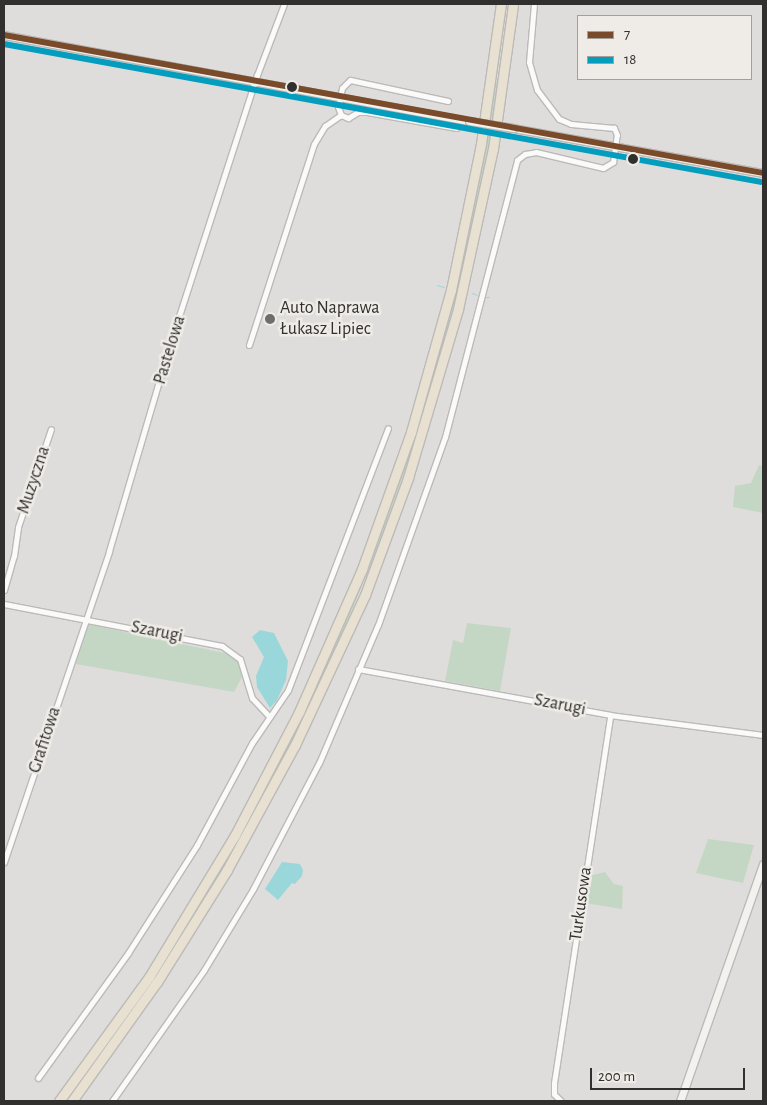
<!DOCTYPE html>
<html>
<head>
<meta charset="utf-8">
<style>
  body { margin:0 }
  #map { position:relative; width:767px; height:1105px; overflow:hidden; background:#dfdddb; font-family:"Alegreya Sans",sans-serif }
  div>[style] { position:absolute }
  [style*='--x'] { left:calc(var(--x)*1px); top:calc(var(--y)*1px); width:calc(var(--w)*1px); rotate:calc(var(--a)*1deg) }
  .green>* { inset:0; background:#c4d7c4 }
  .water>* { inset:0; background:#9ad7da }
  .stream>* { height:1px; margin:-0.5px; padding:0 0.5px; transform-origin:0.5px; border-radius:0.5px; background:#9ad7da }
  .roads { filter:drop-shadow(1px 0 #bbbab8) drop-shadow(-1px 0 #bbbab8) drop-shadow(0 1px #bbbab8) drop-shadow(0 -1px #bbbab8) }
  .street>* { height:5px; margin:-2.5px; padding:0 2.5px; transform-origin:2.5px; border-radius:2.5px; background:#fafafa }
  .secondary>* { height:7px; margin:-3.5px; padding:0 3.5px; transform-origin:3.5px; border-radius:3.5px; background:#f4f2ef }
  .highway>* { height:9px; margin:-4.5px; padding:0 4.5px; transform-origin:4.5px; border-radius:4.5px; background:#e8e1d2 }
  .bridges { filter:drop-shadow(1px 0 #bbbab8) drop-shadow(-1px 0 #bbbab8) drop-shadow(0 1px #bbbab8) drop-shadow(0 -1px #bbbab8) }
  .secondary-bridge>* { height:7px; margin:-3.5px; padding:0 3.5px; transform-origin:3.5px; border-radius:3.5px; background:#f4f2ef }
  .bus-1>* { height:6px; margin:-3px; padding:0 3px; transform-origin:3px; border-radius:3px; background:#7a4b2a }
  .bus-2>* { height:6px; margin:-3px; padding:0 3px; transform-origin:3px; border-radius:3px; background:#059dbe }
  .dots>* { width:14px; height:14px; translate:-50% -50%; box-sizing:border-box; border:2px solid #efebe6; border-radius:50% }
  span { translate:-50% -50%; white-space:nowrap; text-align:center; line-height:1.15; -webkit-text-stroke:5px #efebe6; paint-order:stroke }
  .poi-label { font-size:18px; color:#31302e }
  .left { translate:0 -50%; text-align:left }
  .street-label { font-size:18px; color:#31302e }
  .frame { position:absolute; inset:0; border:5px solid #31302e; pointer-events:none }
  .legend { position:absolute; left:577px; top:15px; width:175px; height:65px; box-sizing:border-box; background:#efebe6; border:1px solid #a3a09c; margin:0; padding:6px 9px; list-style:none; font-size:15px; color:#31302e }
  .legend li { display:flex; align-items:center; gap:10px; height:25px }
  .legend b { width:25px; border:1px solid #a3a09c }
  .scale { position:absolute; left:590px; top:1068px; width:155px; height:22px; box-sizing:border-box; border:2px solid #31302e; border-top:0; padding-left:6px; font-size:15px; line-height:18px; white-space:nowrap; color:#31302e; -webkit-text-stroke:4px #efebe6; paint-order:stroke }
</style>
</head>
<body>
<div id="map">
  <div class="green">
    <div style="clip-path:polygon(494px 82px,499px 82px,482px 183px,450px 325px,413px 448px,382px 538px,327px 670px,289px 750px,231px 857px,153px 983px,150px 981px,228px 854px,285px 749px,363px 575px,446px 323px,478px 182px)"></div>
    <div style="clip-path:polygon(759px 465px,763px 466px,763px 513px,733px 507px,735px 486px,751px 483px)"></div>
    <div style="clip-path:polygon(467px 623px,511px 628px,500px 691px,445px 681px,453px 640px,463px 643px)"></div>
    <div style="clip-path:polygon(87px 624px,229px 654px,237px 661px,243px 675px,234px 692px,76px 664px)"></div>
    <div style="clip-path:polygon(708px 839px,754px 845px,743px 883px,696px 873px)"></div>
    <div style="clip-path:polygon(605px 872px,614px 884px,623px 886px,622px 909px,585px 903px,589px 876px)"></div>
  </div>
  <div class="water">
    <div style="clip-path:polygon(260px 630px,274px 633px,288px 661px,286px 680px,277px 700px,270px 708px,257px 687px,256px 676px,264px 657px,252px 637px)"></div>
    <div style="clip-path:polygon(282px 862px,300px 864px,303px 870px,302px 876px,295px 884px,292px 883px,278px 900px,265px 889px)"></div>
  </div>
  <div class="stream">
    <div style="--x:437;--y:285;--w:7;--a:16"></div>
    <div style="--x:472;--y:293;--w:5;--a:22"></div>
    <div style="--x:485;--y:297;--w:4;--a:0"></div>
  </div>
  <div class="roads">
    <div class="street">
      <div style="--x:448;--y:101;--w:100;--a:-167.9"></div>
      <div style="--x:350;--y:80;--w:11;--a:135"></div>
      <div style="--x:342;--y:88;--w:19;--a:102"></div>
      <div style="--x:338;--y:107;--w:9;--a:69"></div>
      <div style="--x:341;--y:115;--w:8;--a:23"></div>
      <div style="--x:348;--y:118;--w:12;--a:-31"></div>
      <div style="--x:358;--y:112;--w:9;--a:0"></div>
      <div style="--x:367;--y:112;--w:91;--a:10.1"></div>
      <div style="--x:249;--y:345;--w:211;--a:-72.1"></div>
      <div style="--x:314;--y:144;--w:21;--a:-59"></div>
      <div style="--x:325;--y:126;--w:19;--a:-35"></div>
      <div style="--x:4;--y:590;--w:35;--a:-74"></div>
      <div style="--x:14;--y:556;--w:29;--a:-82"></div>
      <div style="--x:18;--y:527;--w:103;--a:-71.4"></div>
      <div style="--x:4;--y:604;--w:222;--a:10.9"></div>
      <div style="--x:222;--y:646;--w:22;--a:36"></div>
      <div style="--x:240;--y:659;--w:41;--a:72.9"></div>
      <div style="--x:252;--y:698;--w:26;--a:47"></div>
      <div style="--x:358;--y:669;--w:256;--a:10.3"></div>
      <div style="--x:610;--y:715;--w:154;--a:7.4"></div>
      <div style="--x:4;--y:862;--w:328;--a:-71.3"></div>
      <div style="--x:109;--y:551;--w:213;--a:-73.6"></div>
      <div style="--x:169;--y:347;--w:286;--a:-72.1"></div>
      <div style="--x:257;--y:75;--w:76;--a:-69.2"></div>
      <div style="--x:38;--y:1078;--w:154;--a:-54.2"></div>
      <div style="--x:128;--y:953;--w:128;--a:-57.4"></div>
      <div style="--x:197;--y:845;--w:116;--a:-61.7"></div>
      <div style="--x:252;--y:743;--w:64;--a:-55.8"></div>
      <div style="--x:288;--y:690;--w:280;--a:-69.1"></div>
      <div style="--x:112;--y:1101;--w:160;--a:-54.9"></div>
      <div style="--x:204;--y:970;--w:95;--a:-58.8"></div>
      <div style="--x:253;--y:889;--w:142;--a:-62.4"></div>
      <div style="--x:319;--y:763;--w:150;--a:-66.9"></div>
      <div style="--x:378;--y:625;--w:200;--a:-70.4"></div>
      <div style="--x:445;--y:437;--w:286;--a:-75.4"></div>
      <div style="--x:517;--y:160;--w:10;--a:-37"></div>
      <div style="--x:525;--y:154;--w:11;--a:-10"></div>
      <div style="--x:536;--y:152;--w:69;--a:13.4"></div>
      <div style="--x:603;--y:168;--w:12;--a:-31"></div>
      <div style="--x:613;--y:162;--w:27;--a:-82"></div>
      <div style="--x:617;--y:135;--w:8;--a:-113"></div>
      <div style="--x:614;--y:128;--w:43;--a:-174.7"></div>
      <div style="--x:571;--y:124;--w:13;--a:-157"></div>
      <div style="--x:559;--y:119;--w:36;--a:-127"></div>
      <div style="--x:537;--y:90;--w:29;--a:-106"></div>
      <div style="--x:529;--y:62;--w:58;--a:-85.1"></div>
      <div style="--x:561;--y:1101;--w:10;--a:-135"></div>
      <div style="--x:554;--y:1094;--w:11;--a:-90"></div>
      <div style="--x:554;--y:1083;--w:372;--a:-81.3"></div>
    </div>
    <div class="secondary">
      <div style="--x:4;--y:35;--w:473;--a:10.5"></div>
      <div style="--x:513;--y:128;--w:254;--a:10.2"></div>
      <div style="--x:680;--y:1101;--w:251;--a:-70.7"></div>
    </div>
    <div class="highway">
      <div style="--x:59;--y:1101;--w:153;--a:-54"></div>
      <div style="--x:149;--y:977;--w:166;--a:-58.8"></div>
      <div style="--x:235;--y:835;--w:139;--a:-62.5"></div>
      <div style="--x:299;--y:712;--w:156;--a:-66.2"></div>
      <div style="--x:362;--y:569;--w:145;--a:-70.3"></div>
      <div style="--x:411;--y:432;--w:148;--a:-74.3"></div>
      <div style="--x:451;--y:290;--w:149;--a:-78.4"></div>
      <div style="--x:481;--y:144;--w:141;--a:-81.9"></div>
      <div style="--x:72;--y:1101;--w:146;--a:-54.5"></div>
      <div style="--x:157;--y:982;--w:132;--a:-58"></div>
      <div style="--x:227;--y:870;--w:142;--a:-61.5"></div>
      <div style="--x:295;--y:745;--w:166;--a:-65"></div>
      <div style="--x:365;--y:595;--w:125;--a:-69.8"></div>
      <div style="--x:408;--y:478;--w:176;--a:-73.5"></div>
      <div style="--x:458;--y:309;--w:164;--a:-77.7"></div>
      <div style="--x:493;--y:149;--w:146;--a:-82.1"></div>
    </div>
  </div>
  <div class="bridges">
    <div class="secondary-bridge">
      <div style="--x:469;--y:121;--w:45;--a:9"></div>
    </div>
  </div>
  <div class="bus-1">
    <div style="--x:4;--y:35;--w:771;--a:10.3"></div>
  </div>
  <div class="bus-2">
    <div style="--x:4;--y:44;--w:769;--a:10.33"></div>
  </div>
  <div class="dots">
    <div style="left:292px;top:87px;background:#31302e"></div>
    <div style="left:633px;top:159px;background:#31302e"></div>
    <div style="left:270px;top:319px;background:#6e6d6b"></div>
  </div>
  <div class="poi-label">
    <span class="left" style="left:280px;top:319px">Auto Naprawa<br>Łukasz Lipiec</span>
  </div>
  <div class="street-label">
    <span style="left:170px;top:350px;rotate:-73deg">Pastelowa</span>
    <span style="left:34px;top:480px;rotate:-72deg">Muzyczna</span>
    <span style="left:157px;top:632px;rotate:11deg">Szarugi</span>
    <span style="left:560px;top:705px;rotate:11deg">Szarugi</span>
    <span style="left:45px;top:740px;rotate:-72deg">Grafitowa</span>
    <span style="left:581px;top:904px;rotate:-82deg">Turkusowa</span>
  </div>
  <div class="frame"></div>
  <ul class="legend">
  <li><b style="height:6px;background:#7a4b2a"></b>7</li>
  <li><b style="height:6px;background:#059dbe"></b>18</li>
  </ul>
  <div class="scale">200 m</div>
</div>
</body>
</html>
